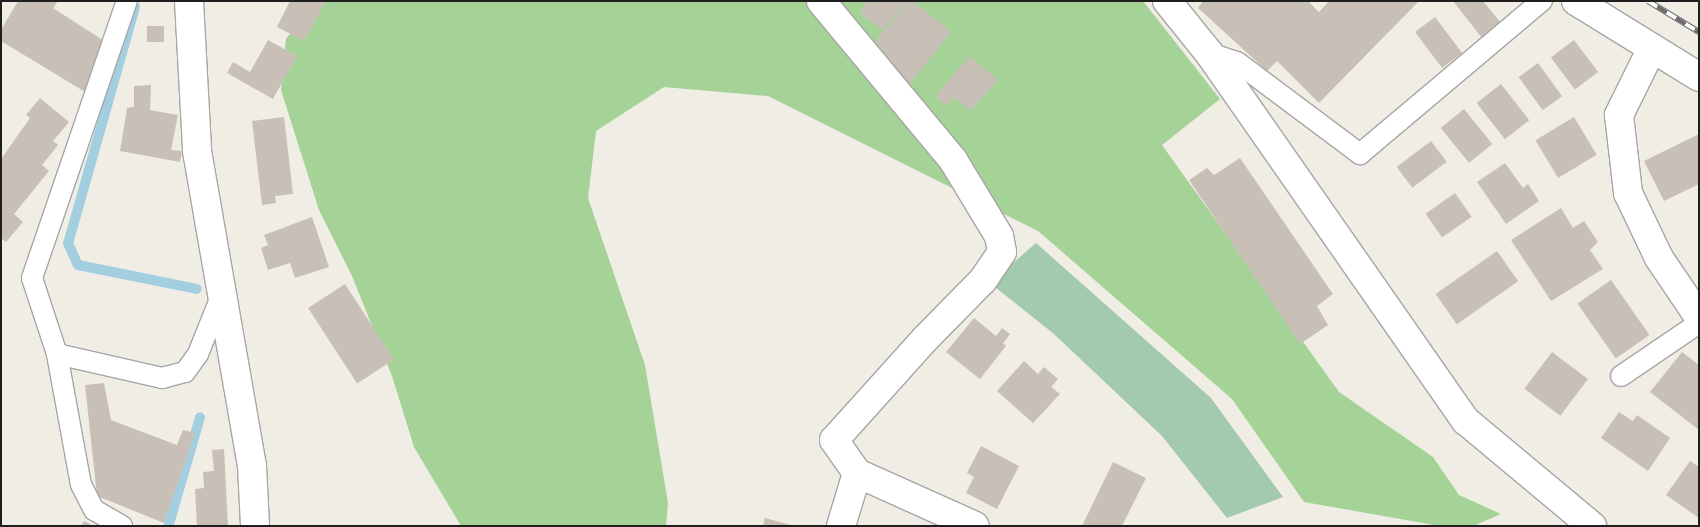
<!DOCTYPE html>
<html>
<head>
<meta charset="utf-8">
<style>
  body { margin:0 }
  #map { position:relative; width:1700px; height:527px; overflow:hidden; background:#f0ede5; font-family:Montserrat,sans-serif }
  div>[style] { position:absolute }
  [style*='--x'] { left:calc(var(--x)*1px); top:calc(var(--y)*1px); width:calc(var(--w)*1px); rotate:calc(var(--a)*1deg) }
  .forest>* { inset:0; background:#a4d297 }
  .cemetery>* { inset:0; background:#a4caad }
  .stream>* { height:10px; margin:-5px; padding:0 5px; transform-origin:5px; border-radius:5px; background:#a3cee0 }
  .building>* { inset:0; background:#c8c0b7; transform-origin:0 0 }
  .roads { filter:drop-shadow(1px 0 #a6a6a6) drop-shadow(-1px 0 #a6a6a6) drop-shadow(0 1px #a6a6a6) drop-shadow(0 -1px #a6a6a6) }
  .service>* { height:20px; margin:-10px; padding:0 10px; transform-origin:10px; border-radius:10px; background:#fff }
  .minor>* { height:28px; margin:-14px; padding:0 14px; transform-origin:14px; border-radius:14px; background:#fff }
  .rail>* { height:5.5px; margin-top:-2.75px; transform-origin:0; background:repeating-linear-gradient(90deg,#fff 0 11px,#6d6d6d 0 22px); box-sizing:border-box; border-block:1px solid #6d6d6d }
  span { translate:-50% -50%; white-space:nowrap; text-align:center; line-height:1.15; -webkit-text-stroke:4.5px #fff; paint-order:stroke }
  .frame { position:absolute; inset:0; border:2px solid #1f1f1f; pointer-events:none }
</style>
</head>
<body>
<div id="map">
  <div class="forest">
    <div style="clip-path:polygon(316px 1px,1143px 1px,1220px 99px,1162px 145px,1339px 392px,1433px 457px,1459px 495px,1501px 514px,1473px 526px,1440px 526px,1304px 502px,1232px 399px,1038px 231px,768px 96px,664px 87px,596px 131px,588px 198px,645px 365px,668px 503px,666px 526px,461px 526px,414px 447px,392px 376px,352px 276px,319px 210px,281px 90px,286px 39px)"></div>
  </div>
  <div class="cemetery">
    <div style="clip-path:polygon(1036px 243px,1211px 398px,1283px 497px,1227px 518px,1162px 436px,1054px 334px,990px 283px)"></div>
  </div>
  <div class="stream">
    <div style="--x:135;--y:7;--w:245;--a:105.8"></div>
    <div style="--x:68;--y:243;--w:24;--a:66"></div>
    <div style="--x:78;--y:265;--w:121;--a:11.4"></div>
    <div style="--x:169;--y:524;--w:111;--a:-73.8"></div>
  </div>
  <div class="building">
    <div style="clip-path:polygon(18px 1px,58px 1px,53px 8px,109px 44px,89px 76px,98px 82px,90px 95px,1px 41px,1px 30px)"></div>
    <div style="clip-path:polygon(290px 1px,326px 1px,304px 41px,277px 27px)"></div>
    <div style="clip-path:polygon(867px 1px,906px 1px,882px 30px,860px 13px)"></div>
    <div style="clip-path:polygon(907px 1px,913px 1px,951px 32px,910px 83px,881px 60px,886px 53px,874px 43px)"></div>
    <div style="clip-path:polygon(1203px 1px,1308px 1px,1319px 12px,1329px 1px,1419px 1px,1319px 103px,1277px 61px,1267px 71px,1198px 8px)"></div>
    <div style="clip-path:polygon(1453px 1px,1483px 1px,1501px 23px,1482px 38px)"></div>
    <div style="left:1435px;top:17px;width:45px;height:25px;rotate:53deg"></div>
    <div style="left:147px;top:26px;width:17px;height:16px"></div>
    <div style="clip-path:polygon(268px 40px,297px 56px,273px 99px,227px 73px,233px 62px,250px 72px)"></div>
    <div style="left:1574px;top:40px;width:40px;height:29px;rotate:53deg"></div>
    <div style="clip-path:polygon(970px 56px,998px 80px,970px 111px,954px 97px,946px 106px,935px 96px)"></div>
    <div style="left:1538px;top:63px;width:41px;height:24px;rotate:54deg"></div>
    <div style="left:1501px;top:84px;width:46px;height:31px;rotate:52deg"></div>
    <div style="clip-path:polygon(151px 85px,150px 110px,178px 115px,171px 150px,182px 151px,180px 162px,120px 151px,127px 108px,134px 107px,134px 86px)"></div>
    <div style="clip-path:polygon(40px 98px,69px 122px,53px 141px,58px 145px,42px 165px,49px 171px,14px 214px,23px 222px,6px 242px,1px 238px,1px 159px,30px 118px,26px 115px)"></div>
    <div style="left:1464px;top:109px;width:45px;height:30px;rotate:51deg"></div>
    <div style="clip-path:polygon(284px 117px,293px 194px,275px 196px,276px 203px,262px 205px,252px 121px)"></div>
    <div style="left:1574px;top:117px;width:44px;height:45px;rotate:59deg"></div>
    <div style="clip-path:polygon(1699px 134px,1699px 184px,1664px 201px,1644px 161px)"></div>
    <div style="left:1431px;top:141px;width:26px;height:43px;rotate:53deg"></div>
    <div style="clip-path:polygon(1240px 158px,1333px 294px,1317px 306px,1328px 325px,1300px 344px,1189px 180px,1207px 168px,1214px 175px)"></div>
    <div style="clip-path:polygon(1505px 163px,1523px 188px,1528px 184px,1539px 201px,1506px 224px,1477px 182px)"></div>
    <div style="left:1455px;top:193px;width:29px;height:36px;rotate:55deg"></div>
    <div style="clip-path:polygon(1561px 208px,1573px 228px,1584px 221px,1598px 242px,1590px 250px,1603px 269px,1551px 301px,1511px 240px)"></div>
    <div style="clip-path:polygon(312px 217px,329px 267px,295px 278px,290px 263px,268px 270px,261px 248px,268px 245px,264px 235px)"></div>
    <div style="left:1497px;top:251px;width:37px;height:75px;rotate:55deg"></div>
    <div style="left:1611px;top:280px;width:67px;height:41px;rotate:55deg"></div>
    <div style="left:345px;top:284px;width:90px;height:44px;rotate:57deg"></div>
    <div style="clip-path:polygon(974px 318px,996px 336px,1002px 328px,1010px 334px,1003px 343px,1006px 346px,980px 379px,946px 352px)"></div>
    <div style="left:1552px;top:352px;width:45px;height:46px;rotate:37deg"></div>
    <div style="clip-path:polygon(1682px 352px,1699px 365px,1699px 430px,1650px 392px)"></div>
    <div style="clip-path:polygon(1024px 361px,1038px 374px,1044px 367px,1058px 379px,1051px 387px,1060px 394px,1033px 423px,997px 391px)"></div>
    <div style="clip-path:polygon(104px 383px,111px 420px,177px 445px,183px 430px,195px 433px,164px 523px,97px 496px,85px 385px)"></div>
    <div style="clip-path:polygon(1619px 412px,1633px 421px,1637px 415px,1670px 438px,1648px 471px,1601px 438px)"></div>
    <div style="clip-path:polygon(981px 446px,1019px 466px,997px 509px,966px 493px,974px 477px,967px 473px)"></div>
    <div style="clip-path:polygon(224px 449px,228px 526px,197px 526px,195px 489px,204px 488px,203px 472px,214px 471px,212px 450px)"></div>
    <div style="clip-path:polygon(1690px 461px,1699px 467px,1699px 518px,1666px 495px)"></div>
    <div style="clip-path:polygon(1113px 462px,1146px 478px,1122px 526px,1082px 526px)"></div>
    <div style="clip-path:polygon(765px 518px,791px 525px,791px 526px,763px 526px)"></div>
    <div style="clip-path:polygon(84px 521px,93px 526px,81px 526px)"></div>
  </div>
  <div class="roads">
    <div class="service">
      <div style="--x:1209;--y:53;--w:29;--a:18"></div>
      <div style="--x:1237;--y:62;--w:154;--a:36.8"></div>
      <div style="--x:1360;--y:154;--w:238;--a:-40.1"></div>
      <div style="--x:57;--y:354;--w:108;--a:12.9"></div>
      <div style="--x:162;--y:378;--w:24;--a:-15"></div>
      <div style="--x:185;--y:372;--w:22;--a:-54"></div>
      <div style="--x:198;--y:354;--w:65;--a:-68.2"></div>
      <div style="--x:1621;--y:376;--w:94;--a:-34.2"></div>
      <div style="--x:122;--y:526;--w:32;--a:-150"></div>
      <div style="--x:94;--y:510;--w:28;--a:-117"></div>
      <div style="--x:81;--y:485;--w:133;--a:-100.4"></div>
      <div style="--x:57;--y:354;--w:80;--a:-108.2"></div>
      <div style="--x:32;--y:278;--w:293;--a:-71.1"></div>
    </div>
    <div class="minor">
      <div style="--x:189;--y:1;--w:150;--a:86.9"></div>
      <div style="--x:197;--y:151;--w:320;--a:80.1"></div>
      <div style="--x:252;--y:466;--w:60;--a:87.1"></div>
      <div style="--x:821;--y:1;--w:207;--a:50.3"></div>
      <div style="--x:953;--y:160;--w:89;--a:58.8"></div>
      <div style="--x:999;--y:236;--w:16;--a:79"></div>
      <div style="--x:1002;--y:252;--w:34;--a:124"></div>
      <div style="--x:983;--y:280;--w:83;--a:134.5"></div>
      <div style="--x:925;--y:339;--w:136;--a:132"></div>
      <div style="--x:834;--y:440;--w:40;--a:55.1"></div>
      <div style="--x:857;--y:473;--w:129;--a:24.2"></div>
      <div style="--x:1167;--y:1;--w:67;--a:51.1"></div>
      <div style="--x:1209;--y:53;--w:449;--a:55.1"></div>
      <div style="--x:1466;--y:421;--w:164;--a:39.8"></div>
      <div style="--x:1576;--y:1;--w:145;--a:31.7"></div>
      <div style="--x:1652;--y:48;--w:75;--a:116.2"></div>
      <div style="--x:1619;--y:115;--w:79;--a:83.4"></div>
      <div style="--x:1628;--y:193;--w:72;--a:64.5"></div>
      <div style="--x:1659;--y:258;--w:71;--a:55.9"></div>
      <div style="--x:841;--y:526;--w:55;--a:-73.2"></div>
    </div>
  </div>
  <div class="rail">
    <div style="--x:1648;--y:1;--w:60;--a:31.3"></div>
  </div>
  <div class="frame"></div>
</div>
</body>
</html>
